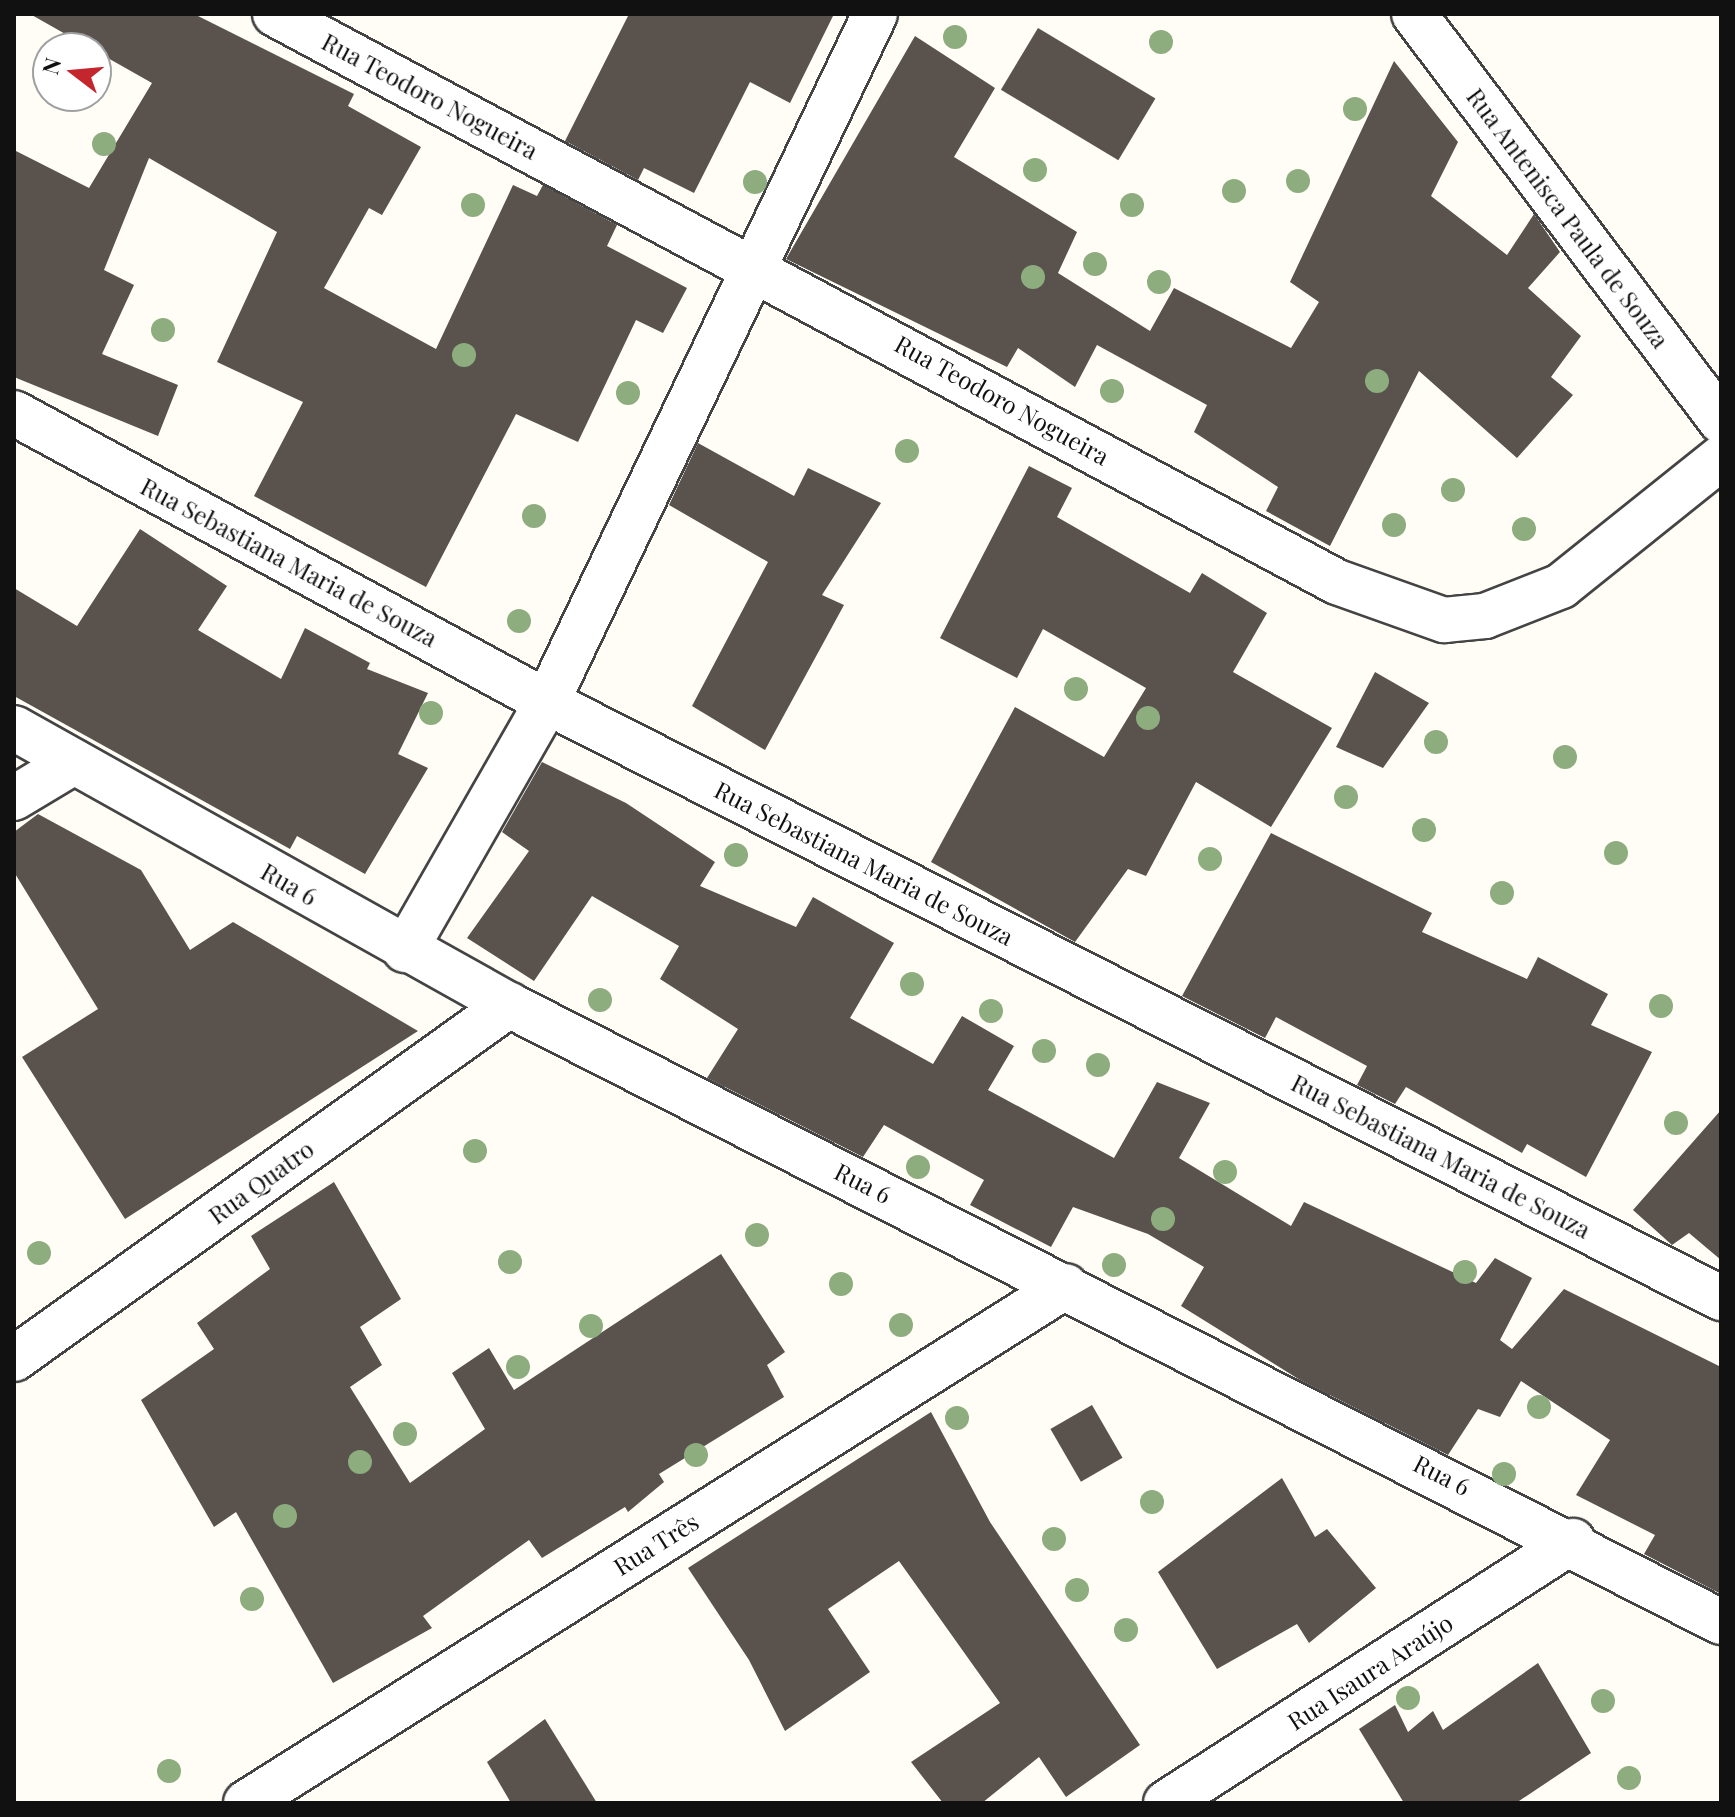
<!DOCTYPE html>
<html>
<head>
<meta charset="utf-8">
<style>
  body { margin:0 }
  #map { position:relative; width:1735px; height:1817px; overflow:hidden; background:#fffdf5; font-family:"Playfair Display",serif }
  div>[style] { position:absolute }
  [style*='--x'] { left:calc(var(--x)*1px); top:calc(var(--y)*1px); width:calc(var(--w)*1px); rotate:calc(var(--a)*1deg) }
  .building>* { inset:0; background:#5a524d; transform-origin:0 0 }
  .roads { filter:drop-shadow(2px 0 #444) drop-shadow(-2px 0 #444) drop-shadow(0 2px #444) drop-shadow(0 -2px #444) }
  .minor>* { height:44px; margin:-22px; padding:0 22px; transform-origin:22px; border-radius:22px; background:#fff }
  .trees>* { width:24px; height:24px; margin:-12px; border-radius:50%; background:#8dad7f }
  span { translate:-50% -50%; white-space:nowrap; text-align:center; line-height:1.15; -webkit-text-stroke:8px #fff; paint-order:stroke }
  .street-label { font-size:24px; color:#111 }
  .frame { position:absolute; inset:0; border:16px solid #111; pointer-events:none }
  .north { position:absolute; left:32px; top:32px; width:80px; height:80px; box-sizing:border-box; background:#fff; border:2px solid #a0a0a0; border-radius:50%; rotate:286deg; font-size:22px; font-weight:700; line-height:32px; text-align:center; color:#111 }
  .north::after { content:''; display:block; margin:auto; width:28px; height:36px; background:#c4262e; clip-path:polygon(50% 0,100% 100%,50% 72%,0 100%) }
</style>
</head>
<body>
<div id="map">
  <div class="building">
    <div style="clip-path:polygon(30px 14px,194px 14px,354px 94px,348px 106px,421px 147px,382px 215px,369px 208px,324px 288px,436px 349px,513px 185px,537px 196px,543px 185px,617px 225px,607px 246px,687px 288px,663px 333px,636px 320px,578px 442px,516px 414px,426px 587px,254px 496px,303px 402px,217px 362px,277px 232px,149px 158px,104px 270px,134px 285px,102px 354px,178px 385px,158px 436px,14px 377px,14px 150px,89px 188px,152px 83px)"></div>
    <div style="clip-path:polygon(629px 14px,834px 14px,790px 103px,750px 82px,694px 193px,644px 168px,638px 180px,565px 141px)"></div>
    <div style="left:1038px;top:28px;width:137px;height:72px;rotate:31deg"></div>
    <div style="clip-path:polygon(915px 36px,995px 88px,954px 157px,1077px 232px,1058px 273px,1150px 331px,1174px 288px,1291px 348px,1319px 302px,1290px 282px,1394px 61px,1458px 142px,1431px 196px,1507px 255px,1534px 214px,1560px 252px,1528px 288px,1581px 336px,1551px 377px,1573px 395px,1517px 458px,1419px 371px,1330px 546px,1266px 511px,1278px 487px,1194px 432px,1207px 405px,1097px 345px,1075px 387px,1018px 348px,1007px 367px,786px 259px)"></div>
    <div style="clip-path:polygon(698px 443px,794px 496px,808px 468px,881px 503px,822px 595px,844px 605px,765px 750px,692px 706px,768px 562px,669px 505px)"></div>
    <div style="clip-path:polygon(1029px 466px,1072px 488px,1057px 517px,1190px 593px,1202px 573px,1267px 613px,1233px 672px,1332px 728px,1271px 827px,1196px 782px,1146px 876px,1128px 869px,1075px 942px,931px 862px,1015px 707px,1104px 757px,1146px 688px,1043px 629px,1017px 678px,940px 638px)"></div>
    <div style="clip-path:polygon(140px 529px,227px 586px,198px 630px,281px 679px,305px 628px,370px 663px,367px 669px,428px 693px,398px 754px,428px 768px,365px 874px,297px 836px,290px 849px,14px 696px,14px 588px,77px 626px)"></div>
    <div style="clip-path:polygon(1375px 672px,1429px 703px,1383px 768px,1336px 747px)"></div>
    <div style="clip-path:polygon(542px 762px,626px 803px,715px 862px,700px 886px,796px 927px,813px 897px,894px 943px,850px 1018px,933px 1064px,962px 1016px,1014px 1046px,988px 1090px,1114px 1158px,1157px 1082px,1210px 1103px,1179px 1158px,1291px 1226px,1304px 1202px,1476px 1283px,1495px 1258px,1532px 1278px,1500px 1340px,1512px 1349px,1564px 1289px,1721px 1367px,1721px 1594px,1644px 1554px,1655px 1535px,1576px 1495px,1610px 1440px,1521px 1381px,1500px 1417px,1478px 1409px,1448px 1455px,1300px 1380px,1181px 1306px,1204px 1267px,1148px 1234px,1073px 1207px,1051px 1247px,970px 1205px,984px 1180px,884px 1125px,863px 1157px,707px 1078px,738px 1029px,660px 979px,679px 946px,592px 896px,534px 981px,467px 938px,529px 851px,502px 832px)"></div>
    <div style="clip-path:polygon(38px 814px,141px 870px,190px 950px,233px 922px,418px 1031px,125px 1219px,22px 1057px,98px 1009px,14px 872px,14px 832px)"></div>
    <div style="clip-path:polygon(1271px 833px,1432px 913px,1422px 932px,1527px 979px,1538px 957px,1608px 994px,1591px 1025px,1652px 1052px,1586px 1177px,1527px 1144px,1522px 1153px,1406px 1087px,1395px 1104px,1357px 1085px,1367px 1066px,1276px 1017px,1265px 1038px,1182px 996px)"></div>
    <div style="clip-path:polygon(1721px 1110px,1721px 1260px,1689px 1233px,1672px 1245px,1633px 1210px)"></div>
    <div style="clip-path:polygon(334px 1182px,401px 1299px,360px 1327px,382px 1365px,350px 1387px,410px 1483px,485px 1429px,452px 1373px,489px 1348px,514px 1390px,721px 1254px,785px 1352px,767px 1365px,784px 1397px,659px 1474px,664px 1482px,628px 1512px,625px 1507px,542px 1558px,529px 1540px,423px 1616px,432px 1628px,333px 1683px,236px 1512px,214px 1527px,141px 1400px,214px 1349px,197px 1323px,270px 1269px,251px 1236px)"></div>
    <div style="left:1092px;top:1405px;width:61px;height:48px;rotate:60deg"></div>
    <div style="clip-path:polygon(931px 1412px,990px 1522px,1140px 1745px,1066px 1797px,1039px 1757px,982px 1803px,943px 1803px,911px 1762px,1000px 1703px,899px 1561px,828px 1609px,870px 1672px,785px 1731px,749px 1660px,688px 1568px)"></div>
    <div style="clip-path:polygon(1282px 1478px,1315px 1537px,1327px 1529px,1376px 1588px,1309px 1643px,1297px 1624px,1217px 1669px,1158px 1572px)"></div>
    <div style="clip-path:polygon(1538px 1663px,1591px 1753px,1516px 1803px,1404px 1803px,1359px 1729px,1395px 1705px,1408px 1732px,1433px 1711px,1443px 1730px)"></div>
    <div style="clip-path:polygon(545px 1719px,597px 1803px,511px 1803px,487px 1762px)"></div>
  </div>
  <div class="roads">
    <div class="minor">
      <div style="--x:275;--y:14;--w:1204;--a:28.14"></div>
      <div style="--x:1337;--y:582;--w:114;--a:19.6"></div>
      <div style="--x:1444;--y:620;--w:41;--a:-5.6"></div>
      <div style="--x:1485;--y:616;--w:82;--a:-21.5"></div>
      <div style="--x:1561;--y:586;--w:205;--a:-38.7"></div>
      <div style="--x:1414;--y:14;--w:510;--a:52.97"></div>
      <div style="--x:14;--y:413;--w:606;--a:28.47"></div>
      <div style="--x:547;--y:702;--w:1317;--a:26.92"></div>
      <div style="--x:14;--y:728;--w:567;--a:29.23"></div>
      <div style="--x:509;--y:1005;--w:1360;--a:26.98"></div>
      <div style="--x:14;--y:798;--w:70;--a:-31"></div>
      <div style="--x:405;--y:950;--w:286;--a:-60.2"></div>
      <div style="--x:547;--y:702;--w:762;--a:-64.51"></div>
      <div style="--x:14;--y:1359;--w:609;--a:-35.57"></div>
      <div style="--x:246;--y:1803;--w:969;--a:-32.23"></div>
      <div style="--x:1166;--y:1803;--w:484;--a:-32.8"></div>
    </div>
  </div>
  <div class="trees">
    <div style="left:955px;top:37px"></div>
    <div style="left:1161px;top:42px"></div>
    <div style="left:1355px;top:109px"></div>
    <div style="left:104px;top:144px"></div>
    <div style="left:1035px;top:170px"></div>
    <div style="left:1298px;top:181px"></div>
    <div style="left:755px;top:182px"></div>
    <div style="left:1234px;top:191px"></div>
    <div style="left:473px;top:205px"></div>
    <div style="left:1132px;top:205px"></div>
    <div style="left:1095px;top:264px"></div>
    <div style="left:1033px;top:277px"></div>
    <div style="left:1159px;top:282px"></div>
    <div style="left:163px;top:330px"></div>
    <div style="left:464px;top:355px"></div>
    <div style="left:1377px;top:381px"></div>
    <div style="left:1112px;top:391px"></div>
    <div style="left:628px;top:393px"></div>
    <div style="left:907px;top:451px"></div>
    <div style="left:1453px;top:490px"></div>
    <div style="left:534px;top:516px"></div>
    <div style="left:1394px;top:525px"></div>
    <div style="left:1524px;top:529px"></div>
    <div style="left:519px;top:621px"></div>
    <div style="left:1076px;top:689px"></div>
    <div style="left:431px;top:713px"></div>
    <div style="left:1148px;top:718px"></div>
    <div style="left:1436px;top:742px"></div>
    <div style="left:1565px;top:757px"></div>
    <div style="left:1346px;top:797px"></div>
    <div style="left:1424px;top:830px"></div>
    <div style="left:1616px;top:853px"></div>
    <div style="left:736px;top:855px"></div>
    <div style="left:1210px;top:859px"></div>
    <div style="left:1502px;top:893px"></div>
    <div style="left:912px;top:984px"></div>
    <div style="left:600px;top:1000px"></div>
    <div style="left:1661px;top:1006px"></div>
    <div style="left:991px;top:1011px"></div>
    <div style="left:1044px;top:1051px"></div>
    <div style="left:1098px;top:1065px"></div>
    <div style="left:1676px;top:1123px"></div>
    <div style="left:475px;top:1151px"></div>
    <div style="left:918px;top:1167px"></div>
    <div style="left:1225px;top:1172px"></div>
    <div style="left:1163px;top:1219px"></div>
    <div style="left:757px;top:1235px"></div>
    <div style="left:39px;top:1253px"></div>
    <div style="left:510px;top:1262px"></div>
    <div style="left:1114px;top:1265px"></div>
    <div style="left:1465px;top:1272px"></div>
    <div style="left:841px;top:1284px"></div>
    <div style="left:901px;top:1325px"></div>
    <div style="left:591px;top:1326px"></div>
    <div style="left:518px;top:1367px"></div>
    <div style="left:1539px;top:1407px"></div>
    <div style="left:957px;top:1418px"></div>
    <div style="left:405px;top:1434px"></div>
    <div style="left:696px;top:1455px"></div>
    <div style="left:360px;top:1462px"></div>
    <div style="left:1504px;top:1474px"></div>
    <div style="left:1152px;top:1502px"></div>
    <div style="left:285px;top:1516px"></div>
    <div style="left:1054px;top:1539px"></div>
    <div style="left:1077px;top:1590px"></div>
    <div style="left:252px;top:1599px"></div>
    <div style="left:1126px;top:1630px"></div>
    <div style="left:1408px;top:1698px"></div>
    <div style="left:1603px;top:1701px"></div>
    <div style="left:169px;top:1771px"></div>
    <div style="left:1629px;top:1778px"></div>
  </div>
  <div class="street-label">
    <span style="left:430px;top:96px;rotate:28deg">Rua Teodoro Nogueira</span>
    <span style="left:1568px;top:218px;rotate:53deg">Rua Antenisca Paula de Souza</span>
    <span style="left:1002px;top:400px;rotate:29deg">Rua Teodoro Nogueira</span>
    <span style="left:289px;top:562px;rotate:28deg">Rua Sebastiana Maria de Souza</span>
    <span style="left:864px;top:863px;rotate:27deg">Rua Sebastiana Maria de Souza</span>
    <span style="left:289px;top:884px;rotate:30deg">Rua 6</span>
    <span style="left:1441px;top:1156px;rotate:27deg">Rua Sebastiana Maria de Souza</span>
    <span style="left:261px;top:1182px;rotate:-36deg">Rua Quatro</span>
    <span style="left:863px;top:1183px;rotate:27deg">Rua 6</span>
    <span style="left:1442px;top:1475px;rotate:27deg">Rua 6</span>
    <span style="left:656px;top:1544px;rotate:-32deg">Rua Três</span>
    <span style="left:1370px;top:1672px;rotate:-33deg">Rua Isaura Araújo</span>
  </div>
  <div class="frame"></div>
  <div class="north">N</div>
</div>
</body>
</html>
